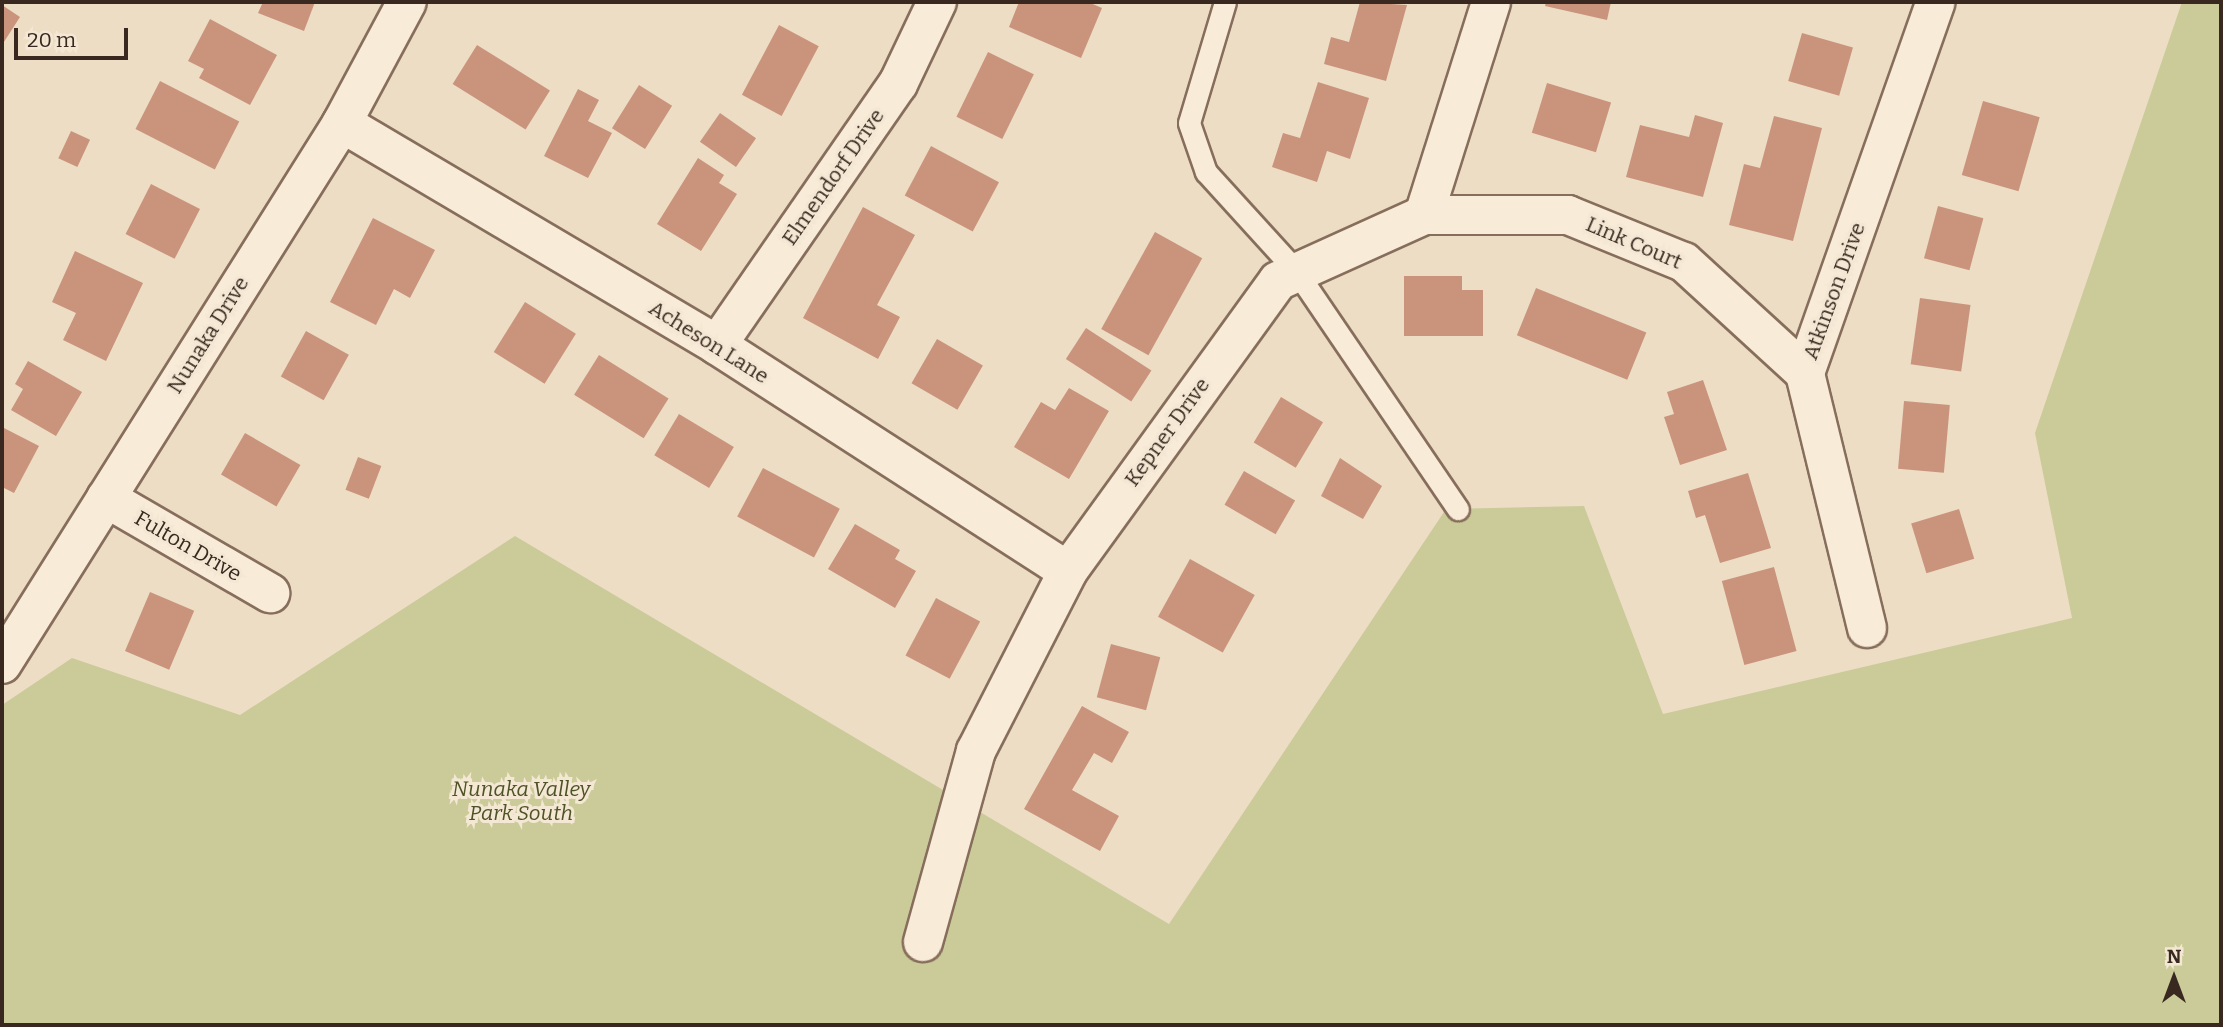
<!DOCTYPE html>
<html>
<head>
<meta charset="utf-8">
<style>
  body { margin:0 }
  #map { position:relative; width:2223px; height:1027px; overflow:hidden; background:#edddc5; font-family:Bitter,serif }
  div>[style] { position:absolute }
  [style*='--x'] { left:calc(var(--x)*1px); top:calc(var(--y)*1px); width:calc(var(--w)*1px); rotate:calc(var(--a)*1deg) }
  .green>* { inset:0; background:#cacb99 }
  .building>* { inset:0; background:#ca947c; transform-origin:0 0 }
  .roads { filter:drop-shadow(2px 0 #876e5c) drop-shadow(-2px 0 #876e5c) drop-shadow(0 2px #876e5c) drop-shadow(0 -2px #876e5c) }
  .service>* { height:21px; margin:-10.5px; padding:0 10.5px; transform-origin:10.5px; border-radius:10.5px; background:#f8ebd8 }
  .minor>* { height:38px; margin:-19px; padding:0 19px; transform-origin:19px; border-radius:19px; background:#f8ebd8 }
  span { translate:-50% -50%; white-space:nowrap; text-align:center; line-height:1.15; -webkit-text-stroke:6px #f4e8d4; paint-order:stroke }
  .street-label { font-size:21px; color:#38281f }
  .park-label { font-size:21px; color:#4d5326; font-style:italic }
  .frame { position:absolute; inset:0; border:4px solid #38281f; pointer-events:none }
  .north { position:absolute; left:2139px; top:943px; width:70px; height:70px; -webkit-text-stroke:5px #f4e8d4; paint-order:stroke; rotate:0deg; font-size:19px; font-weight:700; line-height:28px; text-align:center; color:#38281f }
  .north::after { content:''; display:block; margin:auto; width:24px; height:32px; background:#38281f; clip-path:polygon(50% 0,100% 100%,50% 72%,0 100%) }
  .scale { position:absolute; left:14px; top:28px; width:114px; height:32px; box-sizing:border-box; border:4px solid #38281f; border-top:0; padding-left:9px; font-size:21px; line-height:24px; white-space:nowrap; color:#38281f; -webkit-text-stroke:5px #f4e8d4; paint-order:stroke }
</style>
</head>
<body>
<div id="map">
  <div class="green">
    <div style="clip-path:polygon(2182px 2px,2221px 2px,2221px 1025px,2px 1025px,2px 705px,72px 658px,240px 715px,515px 536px,1169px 924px,1446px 509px,1584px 506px,1663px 714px,2072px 618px,2035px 433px)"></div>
  </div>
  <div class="building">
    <div style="clip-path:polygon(263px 2px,315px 2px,304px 31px,258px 13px)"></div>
    <div style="clip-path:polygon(1019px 2px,1088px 2px,1102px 8px,1081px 58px,1009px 27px)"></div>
    <div style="clip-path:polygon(1360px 2px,1407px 5px,1386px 81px,1324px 64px,1331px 37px,1349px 42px)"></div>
    <div style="clip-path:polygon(1546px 2px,1611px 2px,1607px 20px,1545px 6px)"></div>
    <div style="clip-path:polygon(2px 5px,20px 17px,2px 45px)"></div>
    <div style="clip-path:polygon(210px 19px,277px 55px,250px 105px,199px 78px,204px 69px,188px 61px)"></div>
    <div style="left:779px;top:25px;width:45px;height:79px;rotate:28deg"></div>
    <div style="left:1802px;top:33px;width:53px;height:50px;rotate:16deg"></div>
    <div style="left:477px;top:45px;width:86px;height:46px;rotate:32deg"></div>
    <div style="left:988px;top:52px;width:51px;height:72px;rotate:26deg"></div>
    <div style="left:160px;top:81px;width:89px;height:54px;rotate:27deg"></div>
    <div style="clip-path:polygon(1318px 82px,1369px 98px,1350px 159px,1327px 151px,1317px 182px,1272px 167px,1283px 133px,1300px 138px)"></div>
    <div style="left:1547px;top:83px;width:67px;height:52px;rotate:17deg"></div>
    <div style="left:639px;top:85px;width:39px;height:51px;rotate:32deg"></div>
    <div style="clip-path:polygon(578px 89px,599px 100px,588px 121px,612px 133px,588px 178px,544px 156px)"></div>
    <div style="left:1983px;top:101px;width:59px;height:77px;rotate:16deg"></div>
    <div style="left:720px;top:113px;width:44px;height:35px;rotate:35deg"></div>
    <div style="clip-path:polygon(1695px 115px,1723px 123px,1703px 197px,1626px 177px,1640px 125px,1689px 137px)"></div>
    <div style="clip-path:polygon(1774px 116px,1822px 128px,1793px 241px,1729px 225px,1744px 164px,1760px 168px)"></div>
    <div style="left:71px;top:131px;width:21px;height:30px;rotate:25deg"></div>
    <div style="left:931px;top:146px;width:77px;height:56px;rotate:28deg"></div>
    <div style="clip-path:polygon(698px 158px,724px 175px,719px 183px,737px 194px,701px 251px,657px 224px)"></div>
    <div style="left:151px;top:184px;width:55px;height:56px;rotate:27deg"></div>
    <div style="left:1938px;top:206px;width:47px;height:54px;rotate:15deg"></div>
    <div style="clip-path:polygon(863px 207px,915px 235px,877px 305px,900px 317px,878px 359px,803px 318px)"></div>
    <div style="clip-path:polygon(373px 218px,435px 250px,410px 298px,394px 289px,376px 325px,330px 302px)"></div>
    <div style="left:1155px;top:232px;width:54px;height:111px;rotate:29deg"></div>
    <div style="clip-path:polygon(75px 251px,143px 283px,106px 361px,63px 340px,76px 313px,52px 302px)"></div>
    <div style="clip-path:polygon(1404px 276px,1462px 276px,1462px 290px,1483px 290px,1483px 336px,1404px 336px)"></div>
    <div style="left:1536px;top:288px;width:119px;height:51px;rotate:22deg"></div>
    <div style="left:1920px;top:298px;width:51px;height:67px;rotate:8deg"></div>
    <div style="left:525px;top:302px;width:60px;height:59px;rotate:32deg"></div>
    <div style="left:1086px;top:328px;width:78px;height:37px;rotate:33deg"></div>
    <div style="left:306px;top:331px;width:49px;height:52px;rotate:29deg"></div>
    <div style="left:937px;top:339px;width:53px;height:51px;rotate:30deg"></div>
    <div style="left:599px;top:355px;width:82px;height:47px;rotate:32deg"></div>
    <div style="clip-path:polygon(28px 361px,82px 392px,56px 436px,11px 410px,23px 389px,15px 384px)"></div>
    <div style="clip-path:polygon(1703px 380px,1727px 450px,1680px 465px,1664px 417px,1674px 414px,1667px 392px)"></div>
    <div style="clip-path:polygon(1069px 388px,1109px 411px,1069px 479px,1014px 447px,1041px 402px,1055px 410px)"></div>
    <div style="left:1281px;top:397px;width:49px;height:53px;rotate:31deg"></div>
    <div style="left:1904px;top:401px;width:46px;height:68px;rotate:5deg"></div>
    <div style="left:679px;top:414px;width:64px;height:48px;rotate:31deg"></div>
    <div style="clip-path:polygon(2px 427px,39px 446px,14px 493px,2px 487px)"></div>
    <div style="left:245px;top:433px;width:64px;height:48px;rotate:30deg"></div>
    <div style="left:358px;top:457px;width:25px;height:35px;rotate:21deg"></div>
    <div style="clip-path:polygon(1340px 458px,1382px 486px,1363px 519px,1321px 496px)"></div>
    <div style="left:763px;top:468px;width:87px;height:55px;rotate:28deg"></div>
    <div style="left:1244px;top:471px;width:59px;height:39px;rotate:30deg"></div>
    <div style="clip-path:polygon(1748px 473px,1771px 548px,1720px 563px,1705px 515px,1696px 518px,1688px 491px)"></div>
    <div style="left:1959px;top:509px;width:52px;height:50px;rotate:73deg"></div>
    <div style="clip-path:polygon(855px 524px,900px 550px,895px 559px,916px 571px,895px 608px,828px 569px)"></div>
    <div style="left:1190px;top:559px;width:74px;height:66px;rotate:29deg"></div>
    <div style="left:1774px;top:567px;width:87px;height:54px;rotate:75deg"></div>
    <div style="left:150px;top:592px;width:48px;height:64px;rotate:23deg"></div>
    <div style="left:936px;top:598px;width:50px;height:65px;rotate:28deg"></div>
    <div style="left:1111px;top:644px;width:51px;height:55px;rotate:15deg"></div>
    <div style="clip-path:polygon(1082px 706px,1129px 732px,1112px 763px,1094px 753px,1072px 790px,1119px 816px,1100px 851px,1024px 809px)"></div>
  </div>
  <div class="roads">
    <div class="service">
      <div style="--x:1225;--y:2;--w:126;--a:106.6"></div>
      <div style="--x:1189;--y:123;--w:52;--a:70.9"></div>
      <div style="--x:1206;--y:172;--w:134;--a:47.7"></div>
      <div style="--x:1296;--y:271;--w:288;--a:55.8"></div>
    </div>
    <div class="minor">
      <div style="--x:342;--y:123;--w:436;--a:30.6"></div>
      <div style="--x:717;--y:345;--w:417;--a:32.8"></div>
      <div style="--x:1424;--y:215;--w:223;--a:-72.5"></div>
      <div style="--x:717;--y:345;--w:318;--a:-55.3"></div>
      <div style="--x:898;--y:84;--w:91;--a:-64.6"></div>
      <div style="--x:106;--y:498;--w:190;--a:30.1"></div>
      <div style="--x:1867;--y:628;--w:262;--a:-103.7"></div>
      <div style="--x:1805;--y:373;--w:393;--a:-70.6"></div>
      <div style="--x:2;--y:664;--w:639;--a:-57.85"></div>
      <div style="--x:342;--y:123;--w:137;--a:-61.8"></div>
      <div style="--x:923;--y:942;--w:198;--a:-74.5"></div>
      <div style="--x:976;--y:751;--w:202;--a:-62.9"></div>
      <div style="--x:1068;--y:571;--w:358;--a:-54.1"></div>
      <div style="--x:1278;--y:281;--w:160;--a:-24.3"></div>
      <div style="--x:1424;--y:215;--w:144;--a:0"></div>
      <div style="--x:1568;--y:215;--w:125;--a:22.1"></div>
      <div style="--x:1684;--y:262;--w:164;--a:42.5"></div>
    </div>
  </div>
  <div class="street-label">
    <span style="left:833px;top:177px;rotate:-55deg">Elmendorf Drive</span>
    <span style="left:1634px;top:243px;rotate:23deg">Link Court</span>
    <span style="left:1834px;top:291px;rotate:-70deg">Atkinson Drive</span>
    <span style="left:208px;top:335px;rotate:-58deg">Nunaka Drive</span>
    <span style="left:709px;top:342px;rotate:32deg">Acheson Lane</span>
    <span style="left:1167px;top:432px;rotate:-54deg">Kepner Drive</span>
    <span style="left:188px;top:546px;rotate:30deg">Fulton Drive</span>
  </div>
  <div class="park-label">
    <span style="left:521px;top:801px">Nunaka Valley<br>Park South</span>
  </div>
  <div class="frame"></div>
  <div class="north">N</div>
  <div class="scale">20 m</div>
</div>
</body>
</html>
